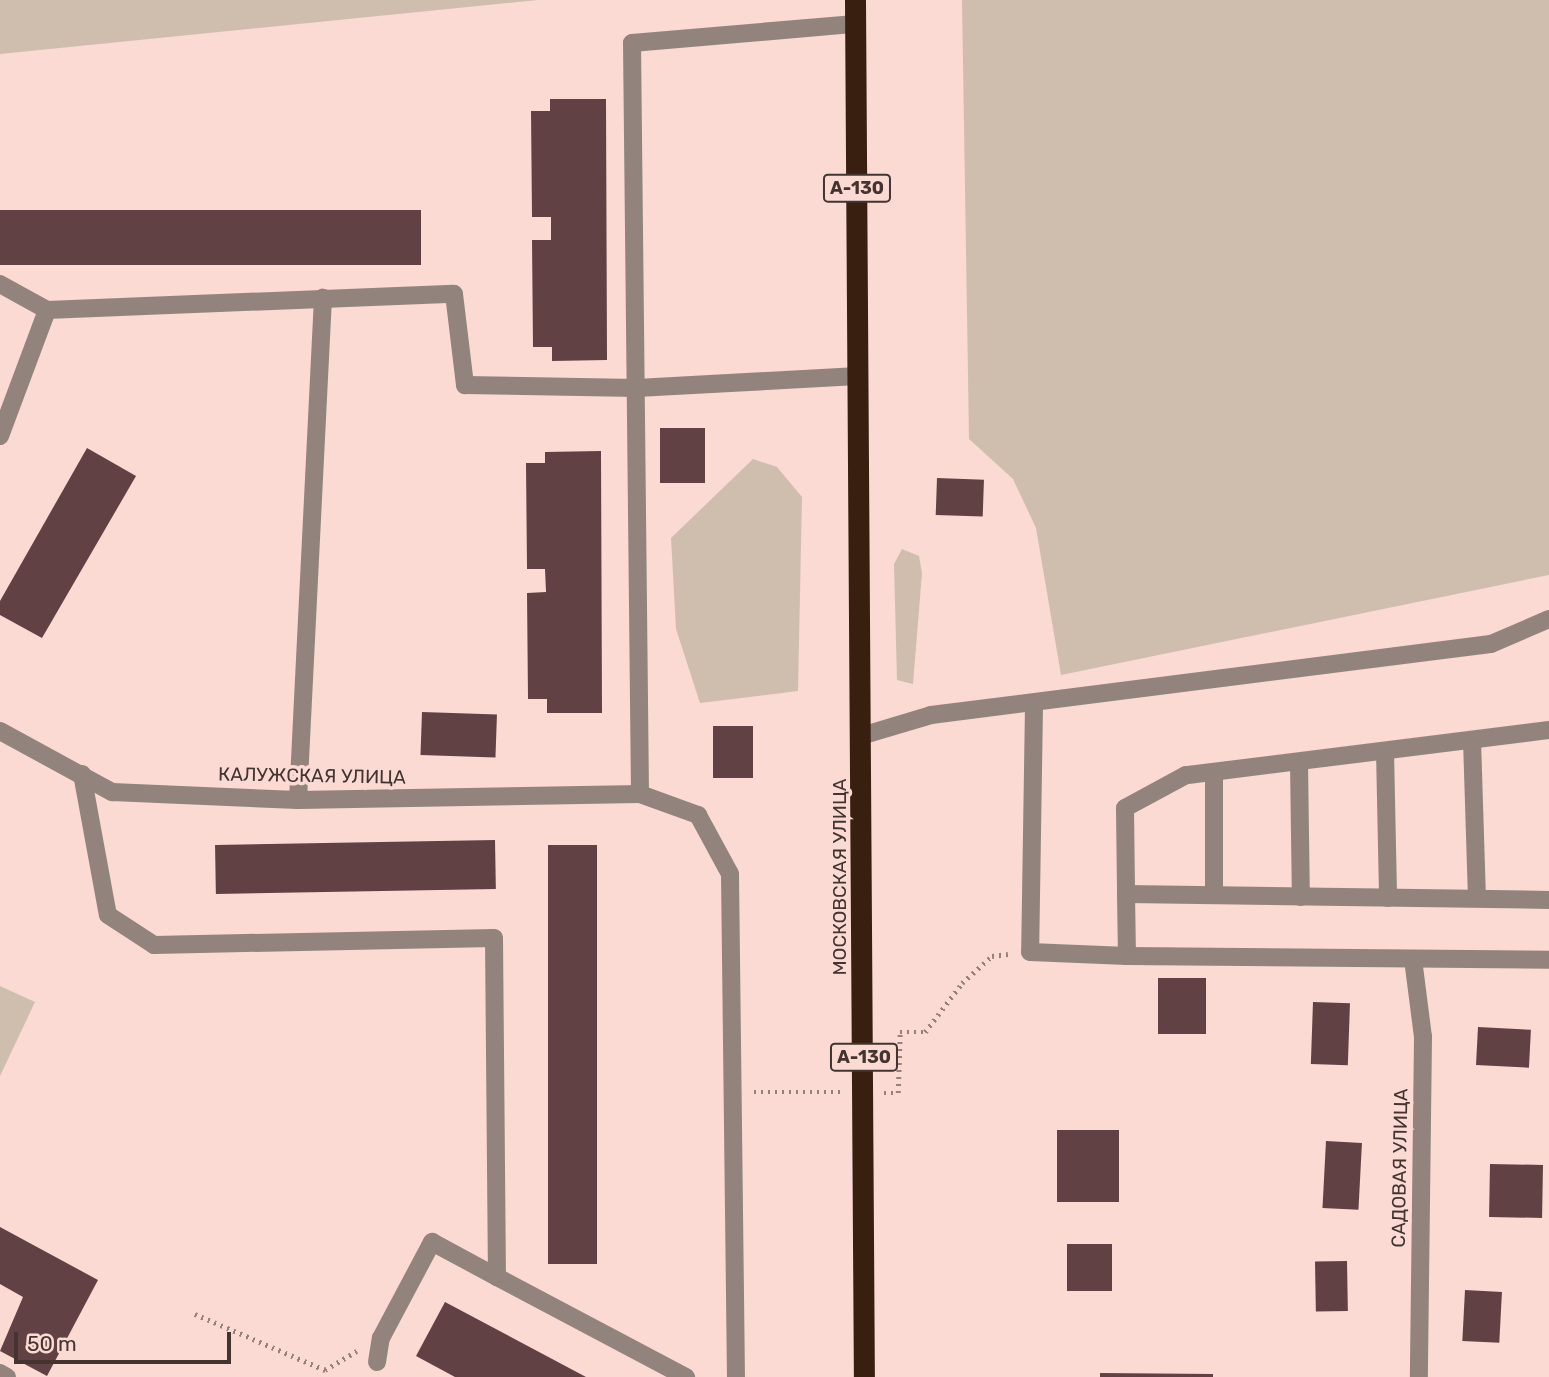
<!DOCTYPE html>
<html>
<head>
<meta charset="utf-8">
<style>
  body { margin:0 }
  #map { position:relative; width:1549px; height:1377px; overflow:hidden; background:#fadad3; font-family:Rubik,sans-serif }
  div>[style] { position:absolute }
  [style*='--x'] { left:calc(var(--x)*1px); top:calc(var(--y)*1px); width:calc(var(--w)*1px); rotate:calc(var(--a)*1deg) }
  .green>* { inset:0; background:#cfbeae }
  .building>* { inset:0; background:#624144; transform-origin:0 0 }
  .path>* { height:4.5px; margin-top:-2.25px; transform-origin:0; background:repeating-linear-gradient(90deg,#96807a 0 2px,transparent 0 7px) }
  .minor>* { height:18px; margin:-9px; padding:0 9px; transform-origin:9px; border-radius:9px; background:#92847c }
  .highway>* { height:21px; margin:-10.5px; padding:0 10.5px; transform-origin:10.5px; border-radius:10.5px; background:#381f10 }
  span { translate:-50% -50%; white-space:nowrap; text-align:center; line-height:1.15; -webkit-text-stroke:7px #fadad3; paint-order:stroke }
  .shield-label span { padding:2px 5px; background:#fadad3; border:2px solid; border-radius:5px; -webkit-text-stroke-width:0 }
  .shield-label { font-size:18px; color:#433430; font-weight:700 }
  .street-label { font-size:19px; color:#433430 }
  .scale { position:absolute; left:14px; top:1332px; width:217px; height:32px; box-sizing:border-box; border:4px solid #433430; border-top:0; padding-left:9px; font-size:21px; line-height:24px; white-space:nowrap; color:#433430; -webkit-text-stroke:5px #fadad3; paint-order:stroke }
</style>
</head>
<body>
<div id="map">
  <div class="green">
    <div style="clip-path:polygon(0 0,538px 0,0 54px)"></div>
    <div style="clip-path:polygon(962px 0,1549px 0,1549px 575px,1061px 675px,1036px 528px,1013px 479px,969px 439px)"></div>
    <div style="clip-path:polygon(753px 459px,777px 467px,802px 497px,798px 691px,700px 703px,676px 629px,671px 538px)"></div>
    <div style="clip-path:polygon(902px 549px,919px 556px,922px 573px,913px 684px,897px 680px,894px 564px)"></div>
    <div style="clip-path:polygon(0 986px,35px 1002px,0 1076px)"></div>
  </div>
  <div class="building">
    <div style="clip-path:polygon(550px 99px,606px 99px,607px 360px,552px 361px,552px 347px,533px 347px,532px 240px,551px 240px,551px 217px,532px 217px,531px 111px,550px 111px)"></div>
    <div style="left:421px;top:210px;width:55px;height:421px;rotate:90deg"></div>
    <div style="left:660px;top:428px;width:45px;height:55px"></div>
    <div style="clip-path:polygon(87px 448px,136px 476px,42px 638px,0 615px,0 601px)"></div>
    <div style="clip-path:polygon(601px 451px,602px 713px,547px 713px,547px 699px,528px 699px,527px 593px,546px 592px,545px 569px,527px 569px,526px 463px,545px 463px,545px 452px)"></div>
    <div style="left:937px;top:478px;width:47px;height:37px;rotate:2deg"></div>
    <div style="left:422px;top:712px;width:75px;height:43px;rotate:2deg"></div>
    <div style="left:713px;top:726px;width:40px;height:52px"></div>
    <div style="left:495px;top:840px;width:49px;height:280px;rotate:89deg"></div>
    <div style="left:597px;top:845px;width:419px;height:49px;rotate:90deg"></div>
    <div style="left:1158px;top:978px;width:48px;height:56px"></div>
    <div style="left:1313px;top:1002px;width:37px;height:62px;rotate:2deg"></div>
    <div style="left:1478px;top:1027px;width:53px;height:38px;rotate:3deg"></div>
    <div style="left:1119px;top:1130px;width:72px;height:62px;rotate:90deg"></div>
    <div style="left:1326px;top:1141px;width:36px;height:67px;rotate:3deg"></div>
    <div style="left:1490px;top:1164px;width:53px;height:53px;rotate:1deg"></div>
    <div style="clip-path:polygon(0 1227px,98px 1280px,47px 1376px,0 1351px,23px 1297px,0 1284px)"></div>
    <div style="left:1067px;top:1244px;width:45px;height:47px"></div>
    <div style="left:1347px;top:1261px;width:50px;height:32px;rotate:89deg"></div>
    <div style="left:1465px;top:1290px;width:37px;height:51px;rotate:3deg"></div>
    <div style="clip-path:polygon(445px 1302px,586px 1377px,455px 1377px,416px 1356px)"></div>
    <div style="clip-path:polygon(1100px 1373px,1213px 1374px,1213px 1377px,1100px 1377px)"></div>
  </div>
  <div class="path">
    <div style="--x:754;--y:1092;--w:86;--a:0"></div>
    <div style="--x:884;--y:1093;--w:14;--a:0"></div>
    <div style="--x:898;--y:1093;--w:61;--a:-88.1"></div>
    <div style="--x:900;--y:1032;--w:25;--a:0"></div>
    <div style="--x:925;--y:1032;--w:61;--a:-52.9"></div>
    <div style="--x:962;--y:983;--w:40;--a:-42"></div>
    <div style="--x:992;--y:956;--w:16;--a:-7"></div>
    <div style="--x:195;--y:1314;--w:142;--a:23.3"></div>
    <div style="--x:325;--y:1370;--w:37;--a:-31"></div>
  </div>
  <div class="minor">
    <div style="--x:0;--y:284;--w:54;--a:29"></div>
    <div style="--x:47;--y:310;--w:407;--a:-2.3"></div>
    <div style="--x:454;--y:294;--w:92;--a:83.1"></div>
    <div style="--x:465;--y:385;--w:172;--a:1"></div>
    <div style="--x:637;--y:388;--w:221;--a:-3.1"></div>
    <div style="--x:0;--y:436;--w:134;--a:-69.5"></div>
    <div style="--x:1034;--y:706;--w:246;--a:90.9"></div>
    <div style="--x:1030;--y:952;--w:97;--a:2.4"></div>
    <div style="--x:1549;--y:730;--w:366;--a:172.9"></div>
    <div style="--x:1186;--y:775;--w:69;--a:151.6"></div>
    <div style="--x:1125;--y:808;--w:86;--a:89.3"></div>
    <div style="--x:1126;--y:894;--w:423;--a:0.8"></div>
    <div style="--x:0;--y:731;--w:128;--a:28.6"></div>
    <div style="--x:112;--y:792;--w:186;--a:2.5"></div>
    <div style="--x:298;--y:800;--w:342;--a:-1"></div>
    <div style="--x:640;--y:794;--w:62;--a:19.9"></div>
    <div style="--x:698;--y:815;--w:67;--a:61.5"></div>
    <div style="--x:730;--y:874;--w:503;--a:89.32"></div>
    <div style="--x:861;--y:736;--w:73;--a:-16.7"></div>
    <div style="--x:931;--y:715;--w:564;--a:-7.23"></div>
    <div style="--x:1491;--y:644;--w:63;--a:-23.3"></div>
    <div style="--x:1472;--y:740;--w:158;--a:88.2"></div>
    <div style="--x:1385;--y:751;--w:147;--a:88.8"></div>
    <div style="--x:1299;--y:762;--w:135;--a:89.2"></div>
    <div style="--x:82;--y:774;--w:143;--a:79.6"></div>
    <div style="--x:108;--y:915;--w:55;--a:33.1"></div>
    <div style="--x:154;--y:945;--w:340;--a:-1.2"></div>
    <div style="--x:494;--y:938;--w:339;--a:89.5"></div>
    <div style="--x:497;--y:1277;--w:214;--a:27.9"></div>
    <div style="--x:640;--y:794;--w:751;--a:-90.61"></div>
    <div style="--x:632;--y:43;--w:224;--a:-4.9"></div>
    <div style="--x:298;--y:800;--w:503;--a:-87.15"></div>
    <div style="--x:1126;--y:894;--w:62;--a:89.1"></div>
    <div style="--x:1127;--y:956;--w:422;--a:0.5"></div>
    <div style="--x:1214;--y:895;--w:123;--a:-90"></div>
    <div style="--x:1413;--y:959;--w:79;--a:82.7"></div>
    <div style="--x:1423;--y:1037;--w:340;--a:90.7"></div>
    <div style="--x:377;--y:1362;--w:24;--a:-81"></div>
    <div style="--x:381;--y:1338;--w:109;--a:-62"></div>
    <div style="--x:432;--y:1242;--w:74;--a:28.3"></div>
    <div style="--x:0;--y:1373;--w:8;--a:30"></div>
  </div>
  <div class="highway">
    <div style="--x:855;--y:0;--w:1377;--a:89.63"></div>
  </div>
  <div class="shield-label">
    <span style="left:857px;top:188px">А-130</span>
    <span style="left:864px;top:1057px">А-130</span>
  </div>
  <div class="street-label">
    <span style="left:312px;top:776px;rotate:1deg">КАЛУЖСКАЯ УЛИЦА</span>
    <span style="left:840px;top:877px;rotate:-90deg">МОСКОВСКАЯ УЛИЦА</span>
    <span style="left:1400px;top:1168px;rotate:-89deg">САДОВАЯ УЛИЦА</span>
  </div>
  <div class="scale">50 m</div>
</div>
</body>
</html>
